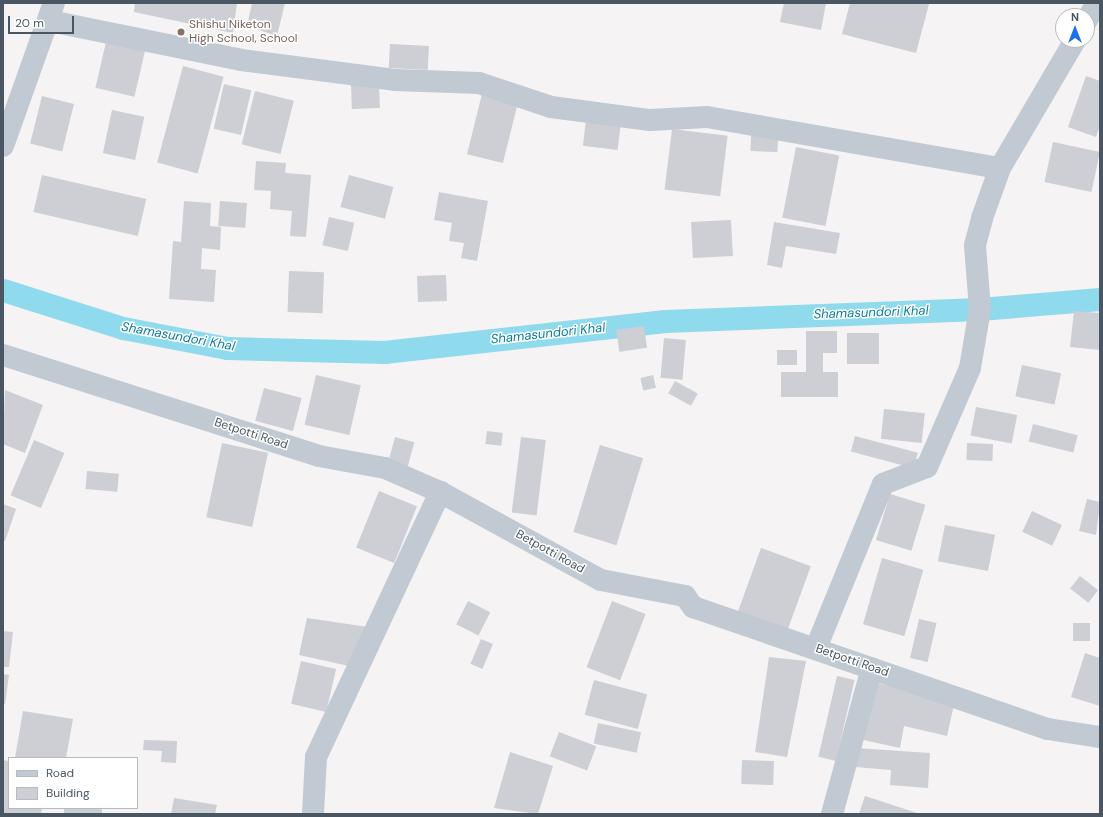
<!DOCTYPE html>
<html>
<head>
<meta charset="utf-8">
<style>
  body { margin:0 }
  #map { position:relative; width:1103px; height:817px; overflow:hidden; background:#f5f3f3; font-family:"DM Sans",sans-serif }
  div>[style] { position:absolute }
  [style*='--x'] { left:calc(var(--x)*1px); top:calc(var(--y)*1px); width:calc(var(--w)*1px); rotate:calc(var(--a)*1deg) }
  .canal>* { height:23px; margin:-11.5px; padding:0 11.5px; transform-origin:11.5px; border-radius:11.5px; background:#90daee }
  .building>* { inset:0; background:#cdcfd5; transform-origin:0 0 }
  .street>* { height:22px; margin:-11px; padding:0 11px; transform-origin:11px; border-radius:11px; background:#c1cad2 }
  .dots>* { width:11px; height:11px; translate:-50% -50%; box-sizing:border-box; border:2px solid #fff; border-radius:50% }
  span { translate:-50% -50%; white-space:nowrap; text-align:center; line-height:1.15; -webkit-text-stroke:3px #fff; paint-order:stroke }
  .education-label { font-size:12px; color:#785e54 }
  .left { translate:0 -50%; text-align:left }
  .street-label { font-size:12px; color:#4a5661 }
  .water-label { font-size:13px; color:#0c7c9b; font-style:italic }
  .frame { position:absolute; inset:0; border:4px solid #4a5661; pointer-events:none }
  .legend { position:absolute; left:8px; top:757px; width:130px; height:52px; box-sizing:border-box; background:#fff; border:1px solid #b7bbc0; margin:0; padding:5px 7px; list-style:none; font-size:12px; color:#4a5661 }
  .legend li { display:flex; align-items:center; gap:8px; height:20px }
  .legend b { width:20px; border:1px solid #b7bbc0 }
  .north { position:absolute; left:1055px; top:8px; width:40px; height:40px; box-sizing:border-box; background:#fff; border:1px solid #b7bbc0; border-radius:50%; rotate:0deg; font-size:11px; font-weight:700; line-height:16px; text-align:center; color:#4a5661 }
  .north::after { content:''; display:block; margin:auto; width:14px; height:18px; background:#1a73e8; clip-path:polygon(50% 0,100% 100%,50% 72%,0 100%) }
  .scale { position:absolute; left:8px; top:16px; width:66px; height:18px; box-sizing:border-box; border:2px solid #4a5661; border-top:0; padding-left:5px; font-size:12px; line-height:14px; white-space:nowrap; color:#4a5661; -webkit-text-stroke:3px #fff; paint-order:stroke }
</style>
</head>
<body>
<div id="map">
  <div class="canal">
    <div style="--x:3;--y:290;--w:126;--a:17.6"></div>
    <div style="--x:123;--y:328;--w:106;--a:10.9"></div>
    <div style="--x:227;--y:348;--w:157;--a:1.5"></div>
    <div style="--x:384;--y:352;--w:283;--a:-6.3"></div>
    <div style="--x:665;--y:321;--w:315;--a:-2.2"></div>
    <div style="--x:980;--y:309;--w:120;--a:-4.8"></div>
  </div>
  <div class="building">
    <div style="clip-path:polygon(135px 3px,237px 3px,233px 33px,134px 12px)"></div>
    <div style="clip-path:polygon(252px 3px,285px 3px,277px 36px,247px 26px)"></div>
    <div style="clip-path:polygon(784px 3px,826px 3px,821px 30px,780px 22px)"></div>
    <div style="clip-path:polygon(850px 3px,929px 4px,916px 53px,842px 34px)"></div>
    <div style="left:106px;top:42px;width:40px;height:47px;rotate:13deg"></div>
    <div style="left:390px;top:44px;width:39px;height:24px;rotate:3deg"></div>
    <div style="left:183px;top:66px;width:42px;height:100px;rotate:15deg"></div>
    <div style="clip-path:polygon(1086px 76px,1100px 81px,1100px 125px,1096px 137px,1068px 127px)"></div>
    <div style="left:224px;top:84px;width:28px;height:46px;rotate:13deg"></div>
    <div style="left:379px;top:84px;width:24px;height:28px;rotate:88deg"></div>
    <div style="left:255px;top:91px;width:40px;height:55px;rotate:14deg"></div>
    <div style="left:482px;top:94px;width:37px;height:62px;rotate:14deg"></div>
    <div style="left:42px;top:96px;width:33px;height:49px;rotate:14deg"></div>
    <div style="left:112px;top:110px;width:33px;height:44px;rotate:12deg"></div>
    <div style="left:586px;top:120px;width:35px;height:26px;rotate:7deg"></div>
    <div style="left:672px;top:129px;width:56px;height:61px;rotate:7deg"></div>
    <div style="left:751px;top:135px;width:27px;height:16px;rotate:2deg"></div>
    <div style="left:1053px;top:142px;width:48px;height:41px;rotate:12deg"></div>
    <div style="left:796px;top:147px;width:44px;height:72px;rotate:11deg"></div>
    <div style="clip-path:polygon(256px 161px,286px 163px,285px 173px,311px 175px,306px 237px,290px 236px,292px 211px,270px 209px,271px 191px,254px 190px)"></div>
    <div style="left:42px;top:175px;width:107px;height:38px;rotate:13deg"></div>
    <div style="left:349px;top:175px;width:46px;height:33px;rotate:15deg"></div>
    <div style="clip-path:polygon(439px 192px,488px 201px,477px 261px,461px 258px,464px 243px,449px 241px,452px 223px,434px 220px)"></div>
    <div style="clip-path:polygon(184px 201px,211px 203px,210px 226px,221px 227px,220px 250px,202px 248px,201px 269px,216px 270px,214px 302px,169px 299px,173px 241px,181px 242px)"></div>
    <div style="left:220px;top:201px;width:27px;height:25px;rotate:4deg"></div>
    <div style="left:329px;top:217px;width:26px;height:29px;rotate:13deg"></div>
    <div style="left:731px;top:220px;width:36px;height:40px;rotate:87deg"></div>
    <div style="clip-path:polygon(774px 222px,840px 233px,836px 254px,786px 246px,782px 268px,767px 265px)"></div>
    <div style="left:289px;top:271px;width:35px;height:41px;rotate:2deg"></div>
    <div style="left:446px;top:275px;width:26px;height:29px;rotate:88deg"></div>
    <div style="clip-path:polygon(1074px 311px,1100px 313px,1100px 350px,1070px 347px)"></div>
    <div style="left:644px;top:326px;width:22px;height:28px;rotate:82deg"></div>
    <div style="clip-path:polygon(806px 331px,837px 331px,837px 353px,823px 353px,823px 372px,838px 372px,838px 397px,781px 397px,781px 372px,806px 372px)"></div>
    <div style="left:847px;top:333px;width:32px;height:31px"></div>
    <div style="left:664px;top:338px;width:22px;height:40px;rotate:5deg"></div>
    <div style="left:777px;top:350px;width:20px;height:15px"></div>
    <div style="left:1022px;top:365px;width:40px;height:32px;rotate:12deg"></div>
    <div style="left:316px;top:375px;width:46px;height:51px;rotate:13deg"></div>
    <div style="left:653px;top:375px;width:13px;height:13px;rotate:77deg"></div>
    <div style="left:675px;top:381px;width:26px;height:14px;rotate:29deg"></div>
    <div style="left:264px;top:388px;width:39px;height:34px;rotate:15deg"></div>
    <div style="clip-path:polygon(5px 390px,43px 405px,25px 453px,3px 444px)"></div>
    <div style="left:976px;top:407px;width:42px;height:29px;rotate:11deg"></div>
    <div style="left:884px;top:409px;width:41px;height:30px;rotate:6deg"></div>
    <div style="left:1033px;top:424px;width:46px;height:18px;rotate:14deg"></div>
    <div style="left:487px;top:431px;width:16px;height:13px;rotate:7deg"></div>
    <div style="left:855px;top:436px;width:65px;height:16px;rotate:15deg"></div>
    <div style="left:395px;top:437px;width:20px;height:25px;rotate:15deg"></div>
    <div style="left:521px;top:437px;width:25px;height:76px;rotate:7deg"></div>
    <div style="left:34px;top:440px;width:33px;height:60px;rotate:23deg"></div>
    <div style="left:222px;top:443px;width:47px;height:76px;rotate:12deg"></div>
    <div style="left:967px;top:443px;width:26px;height:17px;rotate:2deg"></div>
    <div style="left:600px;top:445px;width:45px;height:91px;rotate:17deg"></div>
    <div style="left:87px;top:471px;width:32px;height:18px;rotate:5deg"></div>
    <div style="left:379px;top:491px;width:41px;height:61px;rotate:22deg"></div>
    <div style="left:890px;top:494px;width:37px;height:48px;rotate:17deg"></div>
    <div style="clip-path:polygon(1087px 499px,1100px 502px,1096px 535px,1079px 531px)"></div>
    <div style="clip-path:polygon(3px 504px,16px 509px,5px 541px,3px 541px)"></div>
    <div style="left:1032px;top:511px;width:33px;height:23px;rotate:25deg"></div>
    <div style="left:945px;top:525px;width:51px;height:37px;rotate:11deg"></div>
    <div style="left:761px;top:548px;width:53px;height:68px;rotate:20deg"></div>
    <div style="left:882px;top:558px;width:43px;height:69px;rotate:16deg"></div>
    <div style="left:1080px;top:576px;width:23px;height:16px;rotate:38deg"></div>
    <div style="left:468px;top:601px;width:25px;height:26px;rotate:27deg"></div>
    <div style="left:612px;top:601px;width:36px;height:71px;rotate:21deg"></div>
    <div style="clip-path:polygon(307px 618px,368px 627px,349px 666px,299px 655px)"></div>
    <div style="left:919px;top:619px;width:18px;height:40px;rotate:13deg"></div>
    <div style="left:1090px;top:623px;width:18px;height:17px;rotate:90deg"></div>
    <div style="clip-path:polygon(3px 631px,13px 632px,9px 667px,3px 667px)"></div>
    <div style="left:481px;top:639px;width:13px;height:27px;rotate:23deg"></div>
    <div style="clip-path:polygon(1085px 653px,1100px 658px,1100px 706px,1071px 697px)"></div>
    <div style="clip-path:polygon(769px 657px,806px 661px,787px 757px,755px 752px)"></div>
    <div style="left:301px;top:661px;width:36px;height:44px;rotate:13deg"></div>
    <div style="clip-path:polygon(3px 674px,9px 675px,5px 704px,3px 704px)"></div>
    <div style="left:837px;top:676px;width:18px;height:83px;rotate:13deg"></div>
    <div style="left:594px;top:680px;width:55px;height:36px;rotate:15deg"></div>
    <div style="clip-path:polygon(872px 682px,955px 700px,947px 736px,904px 726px,900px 748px,859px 739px)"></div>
    <div style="clip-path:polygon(23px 711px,73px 719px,66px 758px,15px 758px)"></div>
    <div style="left:598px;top:723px;width:44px;height:21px;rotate:12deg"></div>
    <div style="left:559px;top:732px;width:40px;height:26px;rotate:21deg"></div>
    <div style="clip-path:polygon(144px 740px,177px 741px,176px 763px,161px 762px,162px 751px,143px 750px)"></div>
    <div style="clip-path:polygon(856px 748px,930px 753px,928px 788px,890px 785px,891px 770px,855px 767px)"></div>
    <div style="clip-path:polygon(510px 752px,553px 766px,538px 814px,494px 808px)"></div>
    <div style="clip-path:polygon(3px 760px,9px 761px,9px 808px,42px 808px,41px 814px,3px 814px)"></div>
    <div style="left:742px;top:760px;width:32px;height:24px;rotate:2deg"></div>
    <div style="clip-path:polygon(865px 796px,920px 814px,859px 814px)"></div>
    <div style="clip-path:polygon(174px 798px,217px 805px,215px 814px,171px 814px)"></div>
    <div style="left:64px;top:808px;width:38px;height:6px"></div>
  </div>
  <div class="street">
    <div style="--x:1087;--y:20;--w:20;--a:-60"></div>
    <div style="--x:50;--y:21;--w:195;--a:11.5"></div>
    <div style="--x:241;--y:60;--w:155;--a:7.4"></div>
    <div style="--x:395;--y:80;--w:84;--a:2"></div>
    <div style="--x:479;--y:83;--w:76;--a:18.4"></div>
    <div style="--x:551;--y:107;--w:100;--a:7.5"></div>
    <div style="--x:650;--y:120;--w:57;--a:-3"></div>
    <div style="--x:707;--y:117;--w:297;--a:9.9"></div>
    <div style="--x:3;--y:146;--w:152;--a:-70.4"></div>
    <div style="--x:3;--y:355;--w:332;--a:17.7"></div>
    <div style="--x:319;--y:456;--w:67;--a:10.3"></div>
    <div style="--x:385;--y:468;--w:60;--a:23.6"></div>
    <div style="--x:440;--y:492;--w:183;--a:28.7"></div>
    <div style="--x:601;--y:580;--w:86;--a:10.8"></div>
    <div style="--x:685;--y:596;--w:14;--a:54"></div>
    <div style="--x:693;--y:607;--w:375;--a:19"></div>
    <div style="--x:1048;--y:729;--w:53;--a:8.7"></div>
    <div style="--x:816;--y:648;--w:177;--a:-67.8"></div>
    <div style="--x:883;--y:484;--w:47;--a:-21.1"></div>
    <div style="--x:927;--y:467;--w:108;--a:-66.5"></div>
    <div style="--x:970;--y:368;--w:60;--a:-80.4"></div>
    <div style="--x:980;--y:309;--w:64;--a:-94.5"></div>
    <div style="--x:975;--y:245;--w:28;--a:-75"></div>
    <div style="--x:982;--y:218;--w:53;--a:-70.2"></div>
    <div style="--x:1000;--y:168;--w:148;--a:-59.6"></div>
    <div style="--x:313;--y:814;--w:57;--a:-87"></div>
    <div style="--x:316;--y:757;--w:293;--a:-64.9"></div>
    <div style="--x:832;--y:814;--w:151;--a:-74.7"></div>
  </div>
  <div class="dots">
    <div style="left:181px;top:32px;background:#8d6e63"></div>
  </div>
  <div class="education-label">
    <span class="left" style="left:189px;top:32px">Shishu Niketon<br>High School, School</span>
  </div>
  <div class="street-label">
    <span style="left:251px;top:434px;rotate:18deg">Betpotti Road</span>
    <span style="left:550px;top:552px;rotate:29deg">Betpotti Road</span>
    <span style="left:852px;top:661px;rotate:19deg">Betpotti Road</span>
  </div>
  <div class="water-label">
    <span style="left:871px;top:313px;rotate:-2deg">Shamasundori Khal</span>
    <span style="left:548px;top:334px;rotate:-6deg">Shamasundori Khal</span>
    <span style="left:178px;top:337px;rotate:10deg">Shamasundori Khal</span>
  </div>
  <div class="frame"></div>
  <ul class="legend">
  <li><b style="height:5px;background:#c1cad2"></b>Road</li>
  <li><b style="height:11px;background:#cdcfd5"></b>Building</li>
  </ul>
  <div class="north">N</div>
  <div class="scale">20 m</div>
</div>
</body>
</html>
